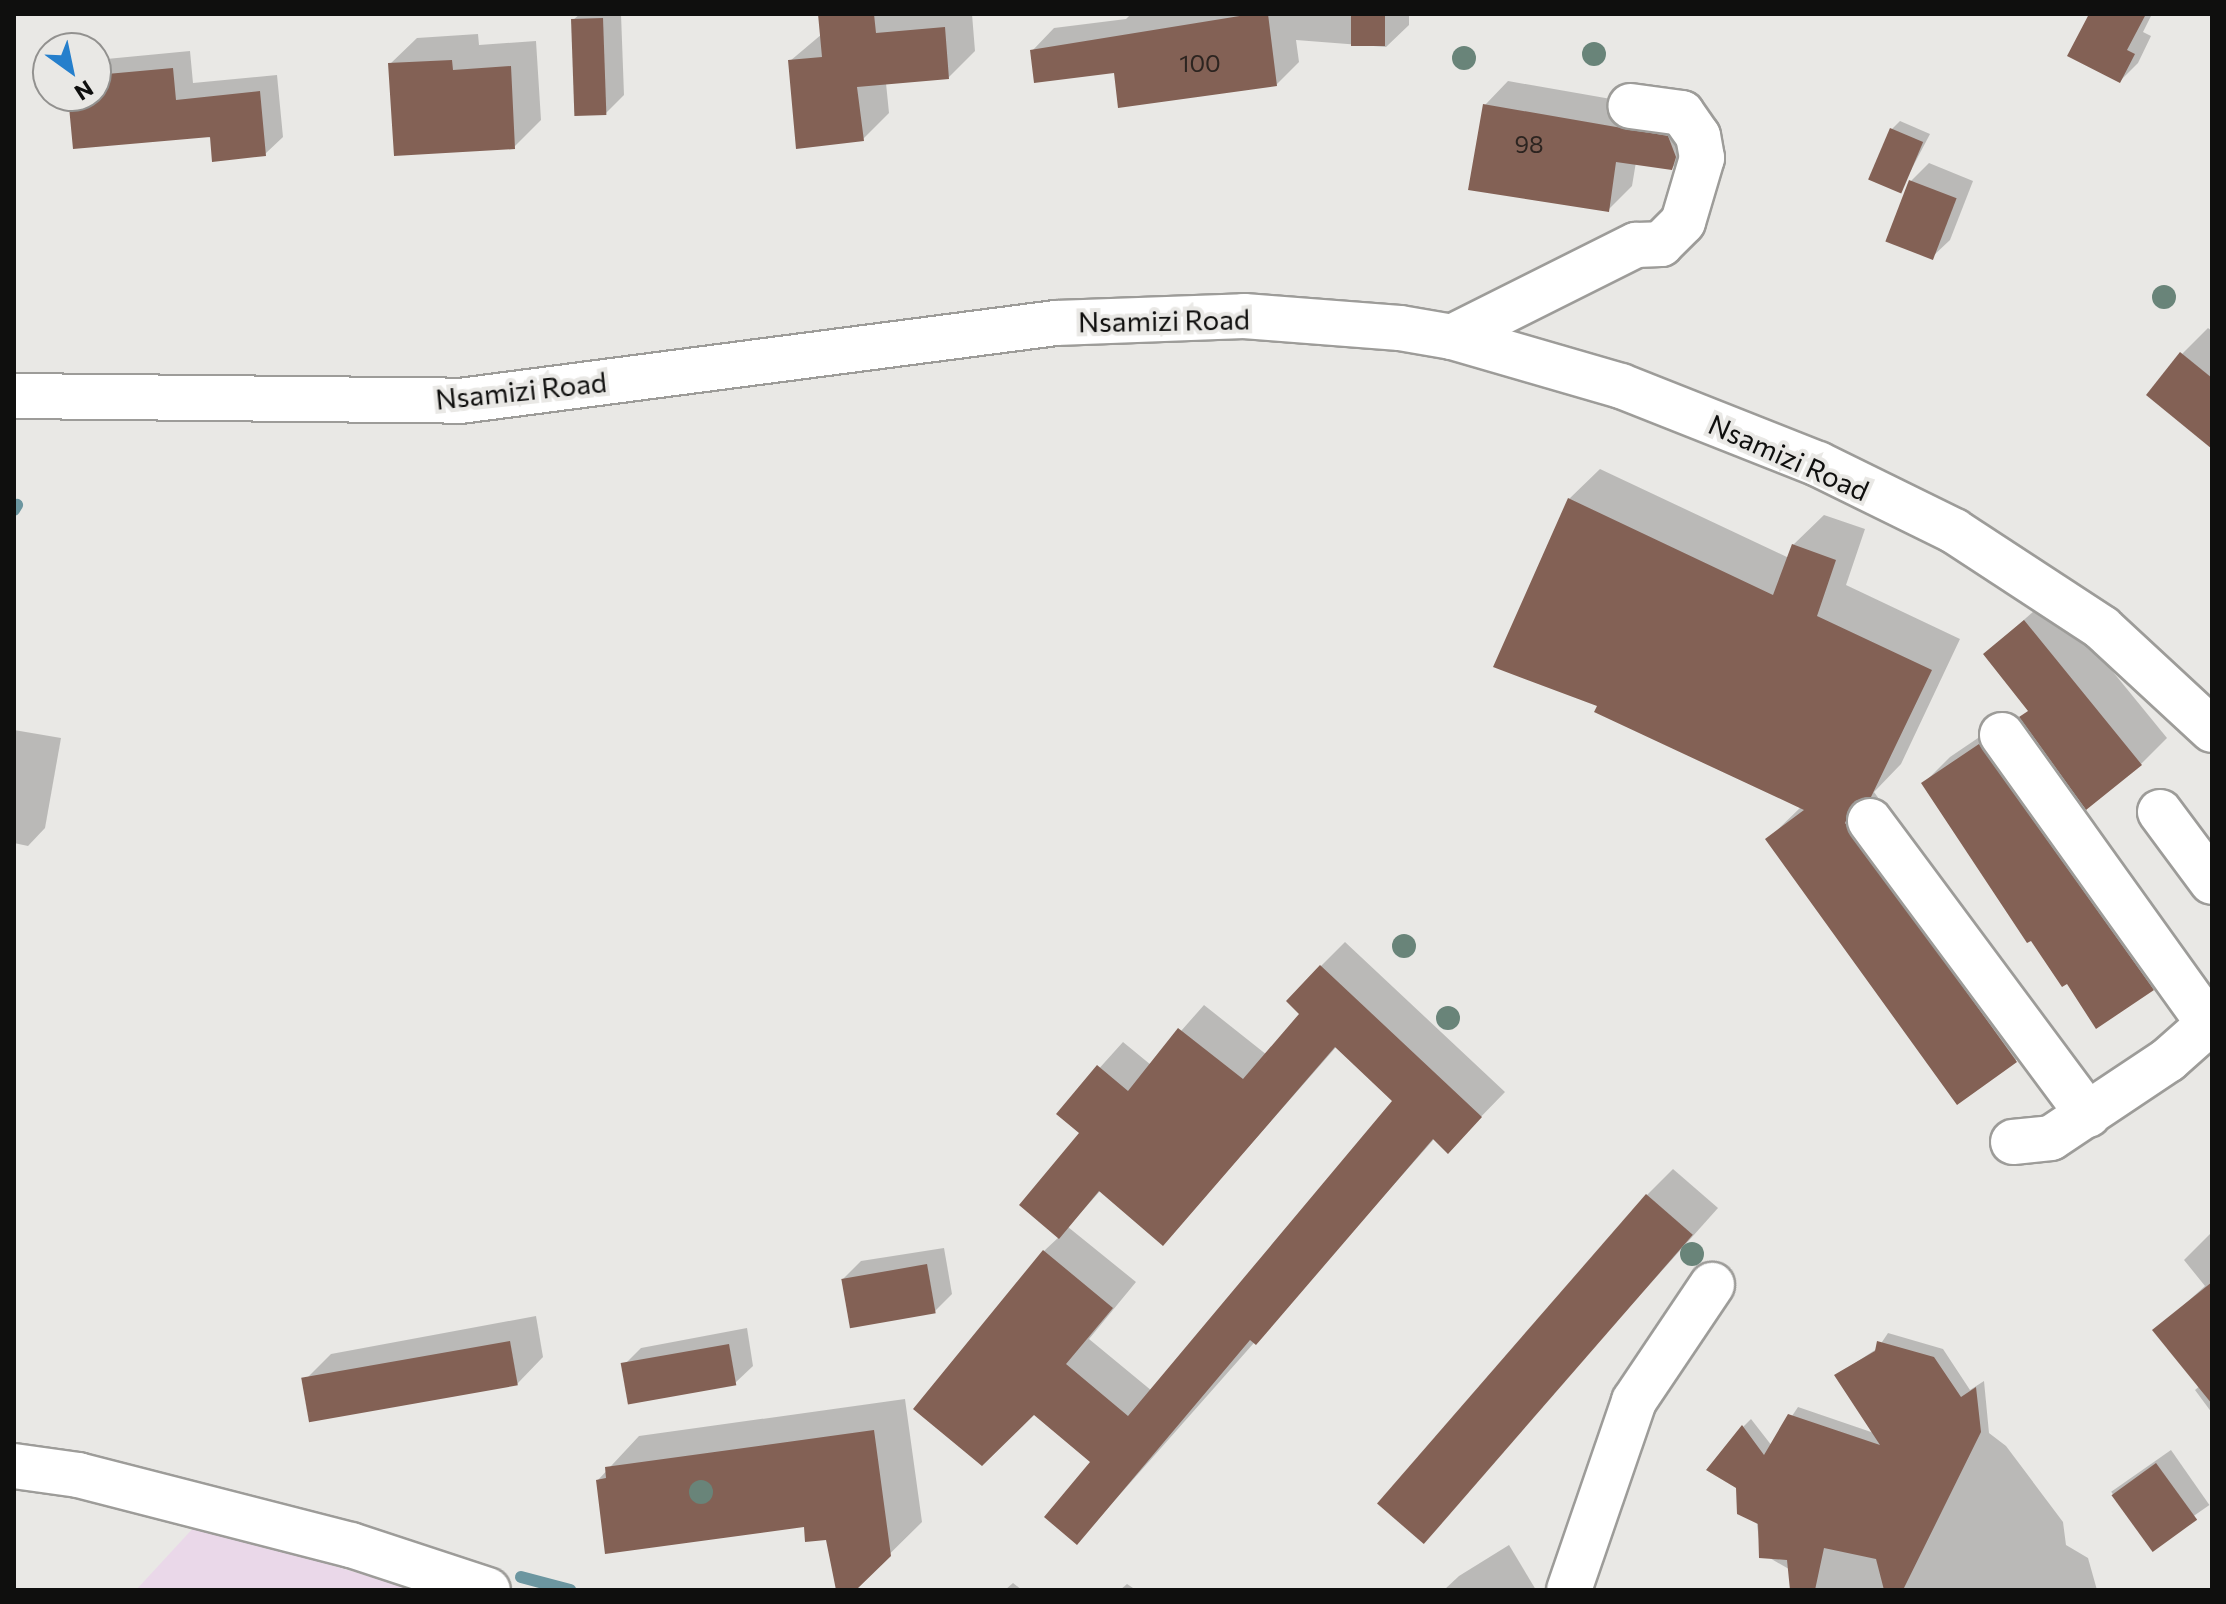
<!DOCTYPE html>
<html>
<head>
<meta charset="utf-8">
<style>
  body { margin:0 }
  #map { position:relative; width:2226px; height:1604px; overflow:hidden; background:#e9e8e5; font-family:Commissioner,sans-serif }
  div>[style] { position:absolute }
  [style*='--x'] { left:calc(var(--x)*1px); top:calc(var(--y)*1px); width:calc(var(--w)*1px); rotate:calc(var(--a)*1deg) }
  .education>* { inset:0; background:#ead8e9 }
  .shadow>* { inset:0; background:#0003; transform-origin:0 0 }
  .stream>* { height:12px; margin:-6px; padding:0 6px; transform-origin:6px; border-radius:6px; background:#6c96a0 }
  .building>* { inset:0; background:#836155; transform-origin:0 0 }
  .roads { filter:drop-shadow(2px 0 #9d9c99) drop-shadow(-2px 0 #9d9c99) drop-shadow(0 2px #9d9c99) drop-shadow(0 -2px #9d9c99) }
  .minor>* { height:44px; margin:-22px; padding:0 22px; transform-origin:22px; border-radius:22px; background:#fff }
  .trees>* { width:24px; height:24px; margin:-12px; border-radius:50%; background:#698479 }
  span { translate:-50% -50%; white-space:nowrap; text-align:center; line-height:1.15; -webkit-text-stroke:8px #e9e8e5; paint-order:stroke }
  .number-label { font-size:24px; color:#2c2420 }
  .number-label span { -webkit-text-stroke-width:0 }
  .street-label { font-size:28px; color:#0f0f0e }
  .frame { position:absolute; inset:0; border:16px solid #0f0f0e; pointer-events:none }
  .north { position:absolute; left:32px; top:32px; width:80px; height:80px; box-sizing:border-box; background:#e9e8e5; border:2px solid #92918f; border-radius:50%; rotate:147deg; font-size:22px; font-weight:700; line-height:32px; text-align:center; color:#0f0f0e }
  .north::after { content:''; display:block; margin:auto; width:28px; height:36px; background:#257fcc; clip-path:polygon(50% 0,100% 100%,50% 72%,0 100%) }
</style>
</head>
<body>
<div id="map">
  <div class="education">
    <div style="clip-path:polygon(196px 1525px,415px 1590px,136px 1590px)"></div>
  </div>
  <div class="shadow">
    <div style="clip-path:polygon(580px 14px,621px 14px,624px 95px,606px 113px,573px 20px)"></div>
    <div style="clip-path:polygon(820px 14px,972px 14px,975px 51px,949px 77px,886px 83px,889px 113px,863px 139px,790px 61px,822px 34px)"></div>
    <div style="clip-path:polygon(1131px 14px,1409px 14px,1409px 25px,1386px 47px,1296px 40px,1299px 62px,1276px 85px,1115px 70px,1032px 51px,1054px 28px,1126px 19px)"></div>
    <div style="clip-path:polygon(2091px 14px,2152px 14px,2143px 32px,2151px 36px,2138px 63px,2120px 81px)"></div>
    <div style="clip-path:polygon(478px 34px,479px 45px,536px 41px,541px 120px,514px 147px,390px 64px,417px 38px)"></div>
    <div style="clip-path:polygon(190px 51px,193px 83px,277px 75px,283px 137px,265px 154px,70px 96px,96px 96px,96px 60px)"></div>
    <div style="clip-path:polygon(1508px 81px,1691px 113px,1696px 144px,1672px 168px,1636px 162px,1632px 186px,1608px 210px,1485px 105px)"></div>
    <div style="clip-path:polygon(1900px 121px,1930px 134px,1901px 189px,1891px 130px)"></div>
    <div style="clip-path:polygon(1929px 163px,1973px 181px,1950px 240px,1932px 257px,1911px 181px)"></div>
    <div style="clip-path:polygon(2208px 328px,2212px 331px,2212px 446px,2182px 354px)"></div>
    <div style="clip-path:polygon(1600px 469px,1789px 558px,1793px 545px,1824px 515px,1865px 529px,1846px 585px,1960px 639px,1901px 764px,1874px 792px,2046px 1030px,2016px 1060px,1958px 1102px,1767px 840px,1801px 807px,1599px 705px,1569px 499px)"></div>
    <div style="clip-path:polygon(2051px 596px,2167px 738px,2141px 764px,2030px 710px,1985px 654px)"></div>
    <div style="clip-path:polygon(2006px 719px,2179px 962px,2153px 988px,1924px 783px,1950px 757px)"></div>
    <div style="clip-path:polygon(14px 730px,61px 738px,45px 828px,28px 846px,14px 843px)"></div>
    <div style="clip-path:polygon(evenodd,1345px 942px,1505px 1092px,1472px 1126px,1435px 1138px,1077px 1543px,1093px 1461px,1034px 1412px,1044px 1251px,1060px 1236px,1081px 1133px,1059px 1113px,1123px 1042px,1151px 1065px,1204px 1005px,1267px 1055px,1302px 1014px,1321px 966px,1345px 942px,1337px 1046px,1395px 1101px,1152px 1391px,1089px 1339px,1136px 1282px,1068px 1227px,1101px 1190px,1163px 1244px,1337px 1046px)"></div>
    <div style="clip-path:polygon(1673px 1169px,1718px 1208px,1421px 1540px,1647px 1195px)"></div>
    <div style="clip-path:polygon(2212px 1232px,2212px 1413px,2195px 1390px,2200px 1386px,2155px 1331px,2205px 1286px,2184px 1260px)"></div>
    <div style="clip-path:polygon(944px 1248px,952px 1294px,935px 1311px,843px 1279px,861px 1261px)"></div>
    <div style="clip-path:polygon(536px 1316px,543px 1357px,517px 1384px,305px 1380px,331px 1354px)"></div>
    <div style="clip-path:polygon(747px 1328px,753px 1366px,735px 1383px,623px 1366px,641px 1348px)"></div>
    <div style="clip-path:polygon(1888px 1333px,1943px 1349px,1970px 1390px,1984px 1381px,1989px 1433px,2006px 1446px,2063px 1522px,2066px 1545px,2088px 1558px,2097px 1590px,1798px 1590px,1808px 1580px,1761px 1553px,1743px 1427px,1751px 1419px,1772px 1446px,1798px 1407px,1874px 1433px,1837px 1375px,1878px 1348px)"></div>
    <div style="clip-path:polygon(905px 1399px,922px 1522px,853px 1590px,838px 1590px,828px 1538px,806px 1524px,598px 1480px,639px 1436px)"></div>
    <div style="left:2171px;top:1450px;width:67px;height:73px;rotate:55deg"></div>
    <div style="clip-path:polygon(1509px 1545px,1536px 1590px,1444px 1590px,1459px 1576px)"></div>
    <div style="clip-path:polygon(1013px 1583px,1022px 1590px,1005px 1590px)"></div>
    <div style="clip-path:polygon(1127px 1584px,1136px 1590px,1120px 1590px)"></div>
  </div>
  <div class="stream">
    <div style="--x:14;--y:510;--w:6;--a:-59"></div>
    <div style="--x:521;--y:1577;--w:51;--a:14.9"></div>
  </div>
  <div class="building">
    <div style="clip-path:polygon(818px 14px,874px 14px,876px 33px,945px 27px,949px 79px,857px 87px,864px 141px,796px 149px,788px 60px,822px 57px)"></div>
    <div style="clip-path:polygon(1252px 14px,1268px 14px,1277px 86px,1118px 108px,1114px 73px,1034px 83px,1030px 50px)"></div>
    <div style="left:1351px;top:14px;width:34px;height:32px"></div>
    <div style="clip-path:polygon(2089px 14px,2146px 14px,2127px 50px,2135px 54px,2120px 83px,2067px 56px)"></div>
    <div style="left:603px;top:18px;width:97px;height:32px;rotate:88deg"></div>
    <div style="clip-path:polygon(452px 60px,453px 70px,511px 66px,515px 149px,394px 156px,388px 63px)"></div>
    <div style="clip-path:polygon(173px 68px,176px 100px,260px 91px,266px 156px,212px 162px,210px 137px,73px 149px,68px 96px,96px 96px,96px 75px)"></div>
    <div style="clip-path:polygon(1483px 104px,1668px 136px,1676px 157px,1672px 170px,1616px 162px,1609px 212px,1468px 190px)"></div>
    <div style="left:1890px;top:128px;width:36px;height:56px;rotate:23deg"></div>
    <div style="left:1909px;top:180px;width:51px;height:66px;rotate:21deg"></div>
    <div style="clip-path:polygon(2180px 352px,2212px 378px,2212px 449px,2146px 395px)"></div>
    <div style="clip-path:polygon(1568px 498px,1773px 595px,1792px 544px,1836px 560px,1817px 616px,1932px 670px,1871px 797px,1855px 801px,1845px 823px,2017px 1062px,1957px 1105px,1765px 839px,1804px 810px,1594px 712px,1597px 706px,1493px 667px)"></div>
    <div style="clip-path:polygon(2024px 620px,2142px 765px,2086px 810px,2019px 717px,2028px 711px,1983px 654px)"></div>
    <div style="clip-path:polygon(1979px 744px,2154px 990px,2096px 1029px,2067px 984px,2062px 987px,2031px 941px,2027px 943px,1921px 783px)"></div>
    <div style="clip-path:polygon(1320px 965px,1482px 1117px,1448px 1154px,1433px 1139px,1256px 1345px,1250px 1340px,1077px 1545px,1044px 1517px,1090px 1462px,1034px 1415px,982px 1466px,913px 1409px,1043px 1250px,1113px 1308px,1066px 1364px,1128px 1416px,1392px 1101px,1335px 1047px,1163px 1246px,1099px 1191px,1059px 1239px,1019px 1205px,1079px 1133px,1056px 1114px,1097px 1065px,1128px 1091px,1178px 1028px,1243px 1079px,1299px 1014px,1286px 1001px)"></div>
    <div style="left:1646px;top:1194px;width:62px;height:410px;rotate:41deg"></div>
    <div style="left:927px;top:1264px;width:50px;height:87px;rotate:80deg"></div>
    <div style="clip-path:polygon(2212px 1282px,2212px 1404px,2152px 1330px)"></div>
    <div style="left:510px;top:1341px;width:45px;height:212px;rotate:80deg"></div>
    <div style="clip-path:polygon(1877px 1341px,1934px 1357px,1961px 1397px,1976px 1387px,1981px 1432px,1903px 1590px,1884px 1590px,1876px 1559px,1824px 1548px,1815px 1590px,1790px 1590px,1787px 1560px,1759px 1558px,1758px 1524px,1737px 1514px,1736px 1488px,1706px 1470px,1742px 1425px,1764px 1455px,1788px 1414px,1880px 1445px,1834px 1375px,1875px 1351px)"></div>
    <div style="left:729px;top:1344px;width:42px;height:110px;rotate:80deg"></div>
    <div style="clip-path:polygon(874px 1430px,891px 1556px,856px 1590px,836px 1590px,826px 1540px,805px 1542px,804px 1527px,605px 1554px,596px 1480px,606px 1478px,605px 1467px)"></div>
    <div style="left:2156px;top:1463px;width:70px;height:55px;rotate:54deg"></div>
  </div>
  <div class="roads">
    <div class="minor">
      <div style="--x:1452;--y:337;--w:206;--a:-26.6"></div>
      <div style="--x:1636;--y:245;--w:25;--a:-2"></div>
      <div style="--x:1661;--y:244;--w:31;--a:-45"></div>
      <div style="--x:1683;--y:222;--w:67;--a:-73.5"></div>
      <div style="--x:1702;--y:158;--w:22;--a:-100"></div>
      <div style="--x:1698;--y:136;--w:28;--a:-125"></div>
      <div style="--x:1682;--y:113;--w:52;--a:-172.3"></div>
      <div style="--x:14;--y:396;--w:446;--a:0.6"></div>
      <div style="--x:460;--y:401;--w:601;--a:-7.46"></div>
      <div style="--x:1056;--y:323;--w:188;--a:-2.1"></div>
      <div style="--x:1244;--y:316;--w:156;--a:4.4"></div>
      <div style="--x:1400;--y:328;--w:53;--a:9.8"></div>
      <div style="--x:1452;--y:337;--w:176;--a:16.2"></div>
      <div style="--x:1621;--y:386;--w:212;--a:21.6"></div>
      <div style="--x:1818;--y:464;--w:152;--a:26.2"></div>
      <div style="--x:1954;--y:531;--w:177;--a:33.2"></div>
      <div style="--x:2102;--y:628;--w:150;--a:42.8"></div>
      <div style="--x:2002;--y:735;--w:355;--a:54.4"></div>
      <div style="--x:2160;--y:812;--w:87;--a:53.4"></div>
      <div style="--x:1870;--y:821;--w:366;--a:53.4"></div>
      <div style="--x:2013;--y:1142;--w:38;--a:-6"></div>
      <div style="--x:2051;--y:1138;--w:141;--a:-33.7"></div>
      <div style="--x:2168;--y:1060;--w:59;--a:-41.6"></div>
      <div style="--x:14;--y:1466;--w:65;--a:8"></div>
      <div style="--x:78;--y:1475;--w:282;--a:14.4"></div>
      <div style="--x:351;--y:1545;--w:144;--a:18.2"></div>
      <div style="--x:1569;--y:1590;--w:200;--a:-71"></div>
      <div style="--x:1634;--y:1401;--w:140;--a:-56.1"></div>
    </div>
  </div>
  <div class="trees">
    <div style="left:1594px;top:54px"></div>
    <div style="left:1464px;top:58px"></div>
    <div style="left:2164px;top:297px"></div>
    <div style="left:1404px;top:946px"></div>
    <div style="left:1448px;top:1018px"></div>
    <div style="left:1692px;top:1254px"></div>
    <div style="left:701px;top:1492px"></div>
  </div>
  <div class="number-label">
    <span style="left:1200px;top:63px">100</span>
    <span style="left:1529px;top:144px">98</span>
  </div>
  <div class="street-label">
    <span style="left:1164px;top:320px;rotate:-1deg">Nsamizi Road</span>
    <span style="left:521px;top:390px;rotate:-6deg">Nsamizi Road</span>
    <span style="left:1789px;top:457px;rotate:24deg">Nsamizi Road</span>
  </div>
  <div class="frame"></div>
  <div class="north">N</div>
</div>
</body>
</html>
